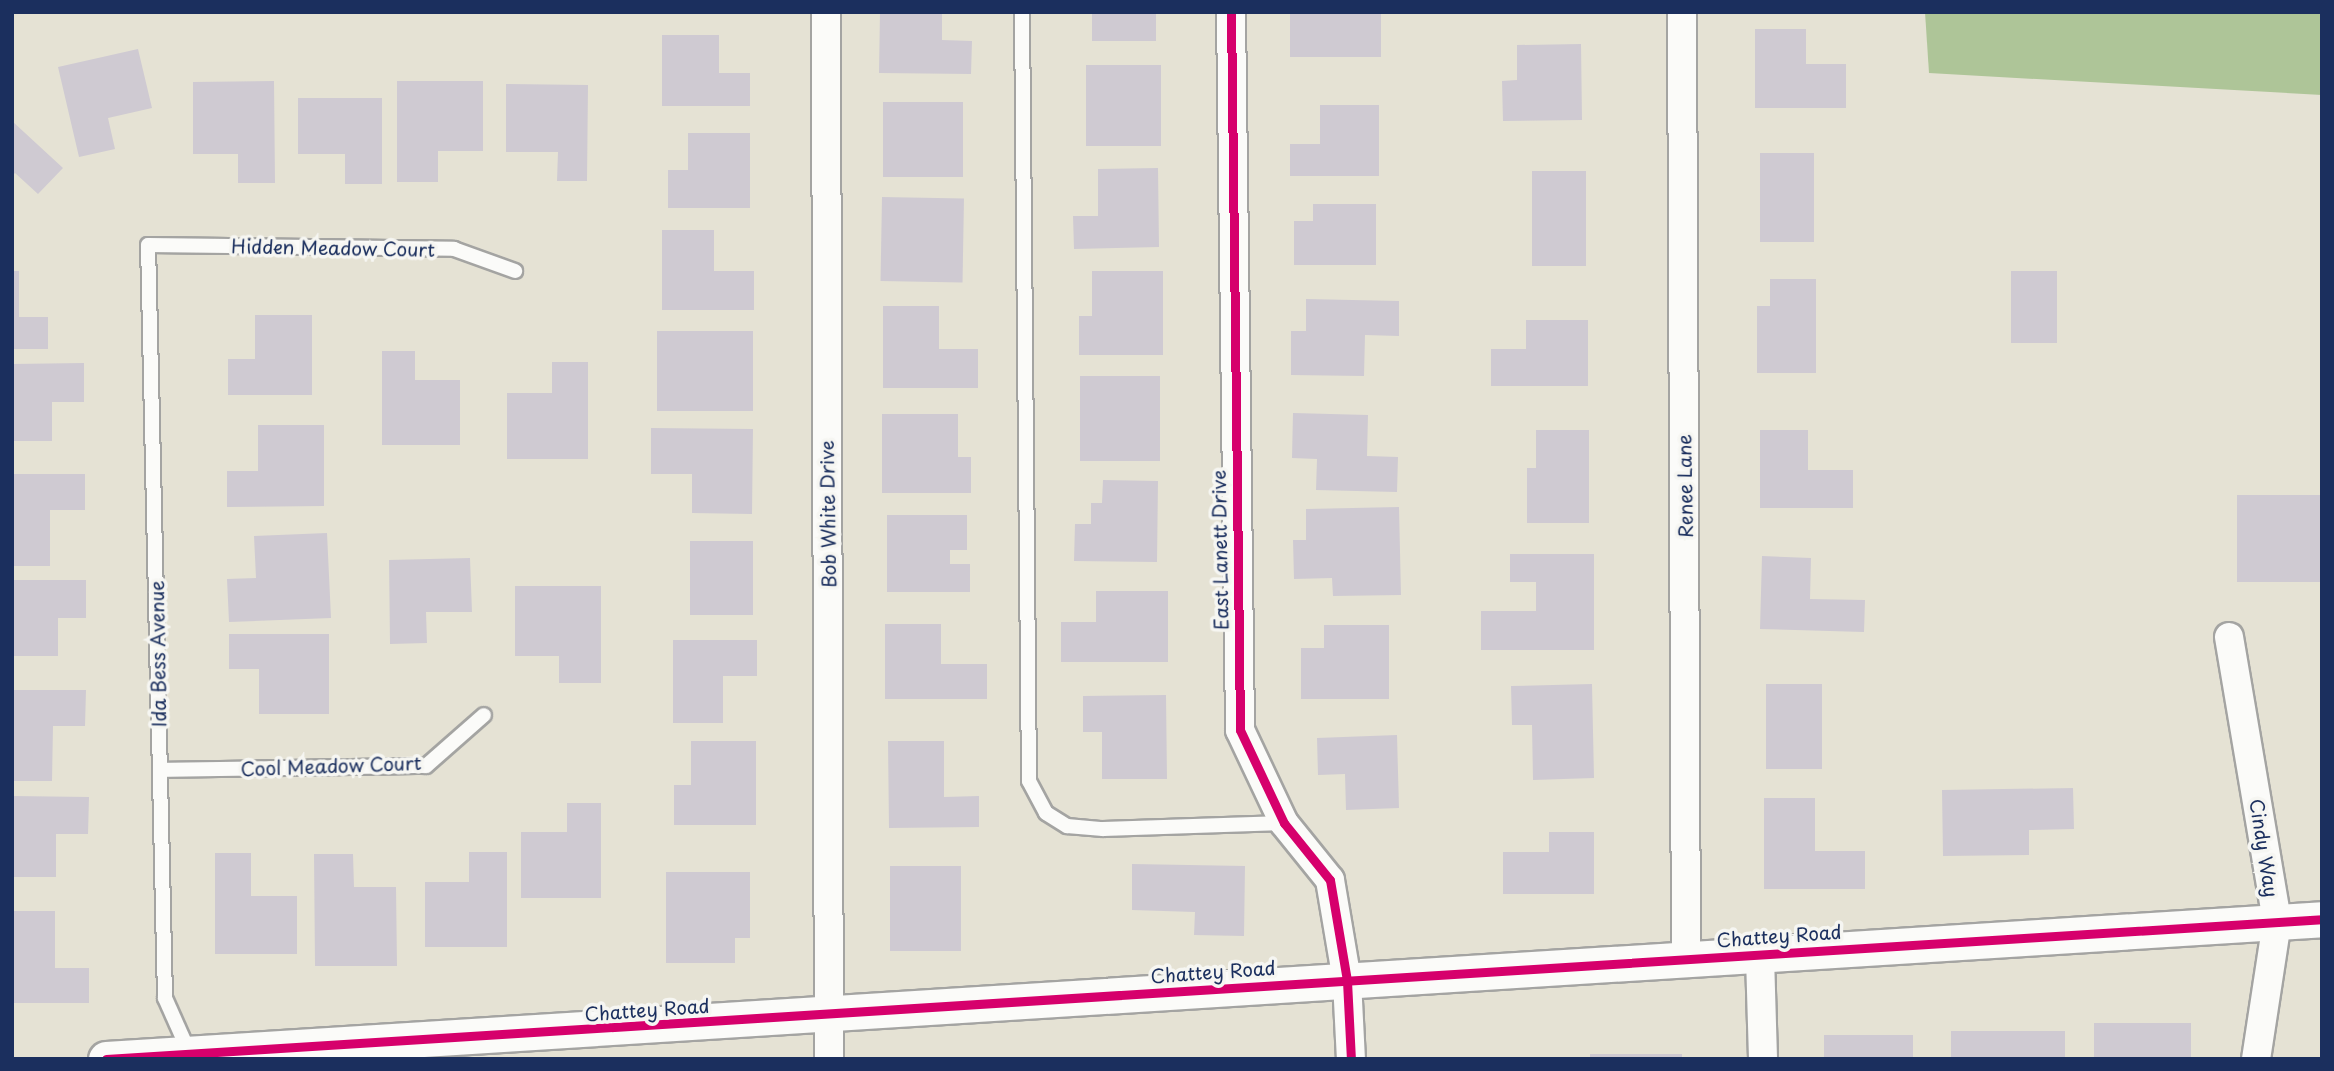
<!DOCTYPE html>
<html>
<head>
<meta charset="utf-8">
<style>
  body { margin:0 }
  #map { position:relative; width:2334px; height:1071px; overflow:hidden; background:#e5e2d4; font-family:"Playpen Sans",sans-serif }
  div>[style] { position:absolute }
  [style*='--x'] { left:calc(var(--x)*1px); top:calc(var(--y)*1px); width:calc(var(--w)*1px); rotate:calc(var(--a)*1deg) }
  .forest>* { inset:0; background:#aec598 }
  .building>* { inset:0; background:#cfcad2; transform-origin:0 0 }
  .roads { filter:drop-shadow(2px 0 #a4a4a2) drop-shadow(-2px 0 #a4a4a2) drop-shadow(0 2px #a4a4a2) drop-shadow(0 -2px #a4a4a2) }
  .service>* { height:14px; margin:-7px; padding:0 7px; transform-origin:7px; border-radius:7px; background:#fbfbf9 }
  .minor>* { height:28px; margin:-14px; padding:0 14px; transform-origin:14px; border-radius:14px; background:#fbfbf9 }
  .tertiary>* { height:35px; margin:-17.5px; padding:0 17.5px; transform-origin:17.5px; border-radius:17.5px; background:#fbfbf9 }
  .cycleway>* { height:9px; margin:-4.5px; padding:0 4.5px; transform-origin:4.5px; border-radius:4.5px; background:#d6006c }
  span { translate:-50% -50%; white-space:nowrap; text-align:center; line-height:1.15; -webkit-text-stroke:7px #f6f6f2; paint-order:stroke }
  .street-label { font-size:19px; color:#1b2f5e }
  .frame { position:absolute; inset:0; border:14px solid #1b2f5e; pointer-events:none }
</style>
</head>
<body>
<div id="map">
  <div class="forest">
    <div style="clip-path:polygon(1925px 12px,2322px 12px,2322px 95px,1929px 73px)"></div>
  </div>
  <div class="building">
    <div style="clip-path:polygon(880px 12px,942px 12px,942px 40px,972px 41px,971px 74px,879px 73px)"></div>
    <div style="left:1092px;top:12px;width:64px;height:29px"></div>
    <div style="left:1290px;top:12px;width:91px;height:45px"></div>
    <div style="clip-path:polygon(1755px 29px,1806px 29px,1806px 64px,1846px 64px,1846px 108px,1755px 108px)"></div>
    <div style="clip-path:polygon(662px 35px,719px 35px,719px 73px,750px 73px,750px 106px,662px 106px)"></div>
    <div style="clip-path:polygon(1581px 44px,1582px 120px,1503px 121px,1502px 81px,1517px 80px,1517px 45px)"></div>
    <div style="clip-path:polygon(138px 49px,152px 108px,108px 118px,115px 149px,79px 157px,58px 67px)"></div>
    <div style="left:1086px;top:65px;width:75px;height:81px"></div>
    <div style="clip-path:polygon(274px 81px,275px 183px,238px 183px,238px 154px,193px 154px,193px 82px)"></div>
    <div style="clip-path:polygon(397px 81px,483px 81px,483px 151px,438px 151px,438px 182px,397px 182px)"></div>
    <div style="clip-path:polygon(506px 84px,588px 85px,587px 181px,557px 181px,558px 152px,506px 152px)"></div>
    <div style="clip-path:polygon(298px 98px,382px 98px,382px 184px,345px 184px,345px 154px,298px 154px)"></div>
    <div style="left:883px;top:102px;width:80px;height:75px"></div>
    <div style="clip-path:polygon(1320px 105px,1379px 105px,1379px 176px,1290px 176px,1290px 144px,1320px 144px)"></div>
    <div style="clip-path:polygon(12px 121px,63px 168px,38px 194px,15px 173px,12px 176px)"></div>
    <div style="clip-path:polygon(688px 133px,750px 133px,750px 208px,668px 208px,668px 170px,688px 170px)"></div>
    <div style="left:1760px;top:153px;width:54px;height:89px"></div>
    <div style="clip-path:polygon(1158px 168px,1159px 247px,1074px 249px,1073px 216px,1098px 216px,1098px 169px)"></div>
    <div style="left:1532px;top:171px;width:54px;height:95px"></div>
    <div style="left:882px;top:197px;width:82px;height:84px;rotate:1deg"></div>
    <div style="clip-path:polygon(1313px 204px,1376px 204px,1376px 265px,1294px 265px,1294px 221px,1313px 221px)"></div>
    <div style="clip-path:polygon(662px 230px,714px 230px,714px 271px,754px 271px,754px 310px,662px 310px)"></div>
    <div style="clip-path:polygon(12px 271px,19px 271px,19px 317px,48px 317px,48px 349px,12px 349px)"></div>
    <div style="clip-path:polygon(1092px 271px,1163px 271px,1163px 355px,1079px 355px,1079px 316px,1092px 316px)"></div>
    <div style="left:2011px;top:271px;width:46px;height:72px"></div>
    <div style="clip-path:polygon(1770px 279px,1816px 279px,1816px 373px,1757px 373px,1757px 306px,1770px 306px)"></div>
    <div style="clip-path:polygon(1306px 299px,1399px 301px,1399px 336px,1365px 335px,1364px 376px,1291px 375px,1291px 331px,1306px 331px)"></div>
    <div style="clip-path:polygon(883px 306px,939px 306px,939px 349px,978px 349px,978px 388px,883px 388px)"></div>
    <div style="clip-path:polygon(255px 315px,312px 315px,312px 395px,228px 395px,228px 359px,255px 359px)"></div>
    <div style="clip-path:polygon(1526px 320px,1588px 320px,1588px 386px,1491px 386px,1491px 349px,1526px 349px)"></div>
    <div style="left:657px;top:331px;width:96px;height:80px"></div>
    <div style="clip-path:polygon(382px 351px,415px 351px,415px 380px,460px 380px,460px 445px,382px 445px)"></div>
    <div style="clip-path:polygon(552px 362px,588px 362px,588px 459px,507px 459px,507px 393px,552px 393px)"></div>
    <div style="clip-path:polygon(84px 363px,84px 402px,52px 402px,52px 441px,12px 441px,12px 364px)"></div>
    <div style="left:1080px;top:376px;width:80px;height:85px"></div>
    <div style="clip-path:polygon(1293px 413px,1368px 415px,1367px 456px,1398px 457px,1397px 492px,1316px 490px,1317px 459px,1292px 458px)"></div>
    <div style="clip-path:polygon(882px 414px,958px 414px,958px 457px,971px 457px,971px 493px,882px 493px)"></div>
    <div style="clip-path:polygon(258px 425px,324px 425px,324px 506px,227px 507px,227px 471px,258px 471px)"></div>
    <div style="clip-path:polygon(651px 428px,753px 429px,752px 514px,692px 513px,692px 474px,651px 474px)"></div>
    <div style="clip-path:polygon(1536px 430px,1589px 430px,1589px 523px,1527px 523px,1527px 468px,1536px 468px)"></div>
    <div style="clip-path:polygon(1760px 430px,1808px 430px,1808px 470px,1853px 470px,1853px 508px,1760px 508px)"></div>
    <div style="clip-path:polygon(12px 474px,85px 474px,85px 510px,50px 510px,50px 566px,12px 566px)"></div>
    <div style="clip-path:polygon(1103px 480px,1158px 481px,1157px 562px,1074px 561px,1075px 524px,1091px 524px,1091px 503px,1102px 503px)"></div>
    <div style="left:2322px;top:495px;width:87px;height:85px;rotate:90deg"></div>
    <div style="clip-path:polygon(1399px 507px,1401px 595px,1333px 596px,1332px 578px,1294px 579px,1293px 540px,1306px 540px,1306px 509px)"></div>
    <div style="clip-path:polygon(887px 515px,967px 515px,967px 550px,950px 550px,950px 564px,970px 564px,970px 592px,887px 592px)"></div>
    <div style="clip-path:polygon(327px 533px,331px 618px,229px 622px,227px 579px,256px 578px,254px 536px)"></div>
    <div style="left:690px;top:541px;width:63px;height:74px"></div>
    <div style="clip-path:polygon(1510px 554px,1594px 554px,1594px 650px,1481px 650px,1481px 611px,1536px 611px,1536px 582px,1510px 582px)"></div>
    <div style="clip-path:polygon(1762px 556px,1811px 558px,1810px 599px,1865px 600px,1864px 632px,1760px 629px)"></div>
    <div style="clip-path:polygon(470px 558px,472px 612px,426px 612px,427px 643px,390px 644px,389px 560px)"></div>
    <div style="clip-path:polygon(12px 580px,86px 580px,86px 618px,58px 618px,58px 656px,12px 656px)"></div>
    <div style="clip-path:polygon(515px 586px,601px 586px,601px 683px,559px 683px,559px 656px,515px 656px)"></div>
    <div style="clip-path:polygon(1096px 591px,1168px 591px,1168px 662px,1061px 662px,1061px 622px,1096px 622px)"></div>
    <div style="clip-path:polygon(885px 624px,941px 624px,941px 664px,987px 664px,987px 699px,885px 699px)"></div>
    <div style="clip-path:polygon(1324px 625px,1389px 625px,1389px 699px,1301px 699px,1301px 648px,1324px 648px)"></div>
    <div style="clip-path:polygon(229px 634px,329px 634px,329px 714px,259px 714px,259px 669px,229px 669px)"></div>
    <div style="clip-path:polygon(673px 640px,757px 640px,757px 676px,723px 676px,723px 723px,673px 723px)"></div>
    <div style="clip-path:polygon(1592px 684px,1594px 778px,1533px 780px,1532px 725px,1512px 725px,1511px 686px)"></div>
    <div style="left:1766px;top:684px;width:56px;height:85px"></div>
    <div style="clip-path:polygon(12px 690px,86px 690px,85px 726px,53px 726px,52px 781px,12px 781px)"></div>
    <div style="clip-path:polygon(1166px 695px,1167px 779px,1102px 779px,1102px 732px,1083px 732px,1083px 696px)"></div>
    <div style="clip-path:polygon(1397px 735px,1399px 808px,1346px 810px,1345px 774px,1318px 775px,1317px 738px)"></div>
    <div style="clip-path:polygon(691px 741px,756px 741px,756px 825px,674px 825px,674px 785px,691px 785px)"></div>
    <div style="clip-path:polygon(888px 741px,944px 741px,944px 797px,979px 796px,979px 827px,889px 828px)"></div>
    <div style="clip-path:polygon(2073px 788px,2074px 829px,2029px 830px,2029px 855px,1943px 856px,1942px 790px)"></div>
    <div style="clip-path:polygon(12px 796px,89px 797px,88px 834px,56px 834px,56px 877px,12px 877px)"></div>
    <div style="clip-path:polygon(1764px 798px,1815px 798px,1815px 851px,1865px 851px,1865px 889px,1764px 889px)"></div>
    <div style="clip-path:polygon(567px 803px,601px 803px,601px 898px,521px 898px,521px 832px,567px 832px)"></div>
    <div style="clip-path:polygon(1549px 832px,1594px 832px,1594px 894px,1503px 894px,1503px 852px,1549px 852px)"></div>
    <div style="clip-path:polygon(469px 852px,507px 852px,507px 947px,425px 947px,425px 882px,469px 882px)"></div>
    <div style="clip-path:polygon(215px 853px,251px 853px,251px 896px,297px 896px,297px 954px,215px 954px)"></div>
    <div style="clip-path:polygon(314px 854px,353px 854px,354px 887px,396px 887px,397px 966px,315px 966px)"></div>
    <div style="clip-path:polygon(1132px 864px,1245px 866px,1244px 936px,1194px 935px,1195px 912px,1132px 910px)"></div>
    <div style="left:890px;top:866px;width:71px;height:85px"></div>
    <div style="clip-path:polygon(666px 872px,750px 872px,750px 938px,735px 938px,735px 963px,666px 963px)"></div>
    <div style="clip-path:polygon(12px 911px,55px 911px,55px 968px,89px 968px,89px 1003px,12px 1003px)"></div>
    <div style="left:2191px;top:1023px;width:36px;height:97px;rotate:90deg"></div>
    <div style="left:1951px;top:1031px;width:114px;height:28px"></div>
    <div style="left:1913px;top:1035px;width:24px;height:89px;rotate:90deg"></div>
    <div style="left:1590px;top:1054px;width:92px;height:5px"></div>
  </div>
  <div class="roads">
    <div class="service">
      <div style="--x:1022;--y:12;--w:769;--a:89.48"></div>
      <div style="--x:1029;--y:781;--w:36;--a:62"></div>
      <div style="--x:1046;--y:813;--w:25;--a:32"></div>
      <div style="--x:1067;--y:826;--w:36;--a:5"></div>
      <div style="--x:1103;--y:829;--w:181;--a:-1.9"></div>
      <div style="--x:161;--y:770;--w:265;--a:-0.9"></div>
      <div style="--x:426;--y:766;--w:77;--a:-41.3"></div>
      <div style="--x:189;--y:1052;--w:59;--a:-114"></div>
      <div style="--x:165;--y:998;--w:753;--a:-91.29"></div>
      <div style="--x:148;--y:245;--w:306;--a:0.7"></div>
      <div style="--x:454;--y:249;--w:65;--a:19.8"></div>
    </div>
    <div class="minor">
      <div style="--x:826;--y:12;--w:1047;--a:89.84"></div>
      <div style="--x:1231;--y:12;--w:718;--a:89.28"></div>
      <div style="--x:1240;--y:730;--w:103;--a:64.7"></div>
      <div style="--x:1284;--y:823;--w:73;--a:51.1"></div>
      <div style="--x:1330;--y:880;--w:102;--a:80.4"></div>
      <div style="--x:1347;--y:981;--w:78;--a:87.1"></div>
      <div style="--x:1682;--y:12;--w:947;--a:89.76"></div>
      <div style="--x:2229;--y:637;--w:289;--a:80.4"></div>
      <div style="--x:2277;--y:922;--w:139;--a:98.7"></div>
      <div style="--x:1760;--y:957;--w:102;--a:88.3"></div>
    </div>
    <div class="tertiary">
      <div style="--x:106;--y:1059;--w:2220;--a:-3.61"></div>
    </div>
  </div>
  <div class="cycleway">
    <div style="--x:1231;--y:12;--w:718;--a:89.28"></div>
    <div style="--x:1240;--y:730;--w:103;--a:64.7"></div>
    <div style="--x:1284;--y:823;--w:73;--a:51.1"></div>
    <div style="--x:1330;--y:880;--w:102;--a:80.4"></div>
    <div style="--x:1347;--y:981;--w:78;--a:87.1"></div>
    <div style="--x:106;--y:1059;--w:2220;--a:-3.61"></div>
  </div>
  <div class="street-label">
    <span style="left:333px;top:248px;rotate:1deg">Hidden Meadow Court</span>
    <span style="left:1685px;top:486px;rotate:-91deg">Renee Lane</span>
    <span style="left:828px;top:514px;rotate:-91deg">Bob White Drive</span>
    <span style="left:1220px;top:550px;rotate:-91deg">East Lanett Drive</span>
    <span style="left:158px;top:654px;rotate:-91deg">Ida Bess Avenue</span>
    <span style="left:331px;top:766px;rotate:-2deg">Cool Meadow Court</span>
    <span style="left:2264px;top:848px;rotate:81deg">Cindy Way</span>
    <span style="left:1779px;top:936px;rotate:-4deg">Chattey Road</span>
    <span style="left:1213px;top:972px;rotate:-4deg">Chattey Road</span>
    <span style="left:647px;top:1010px;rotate:-4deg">Chattey Road</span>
  </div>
  <div class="frame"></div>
</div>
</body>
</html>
